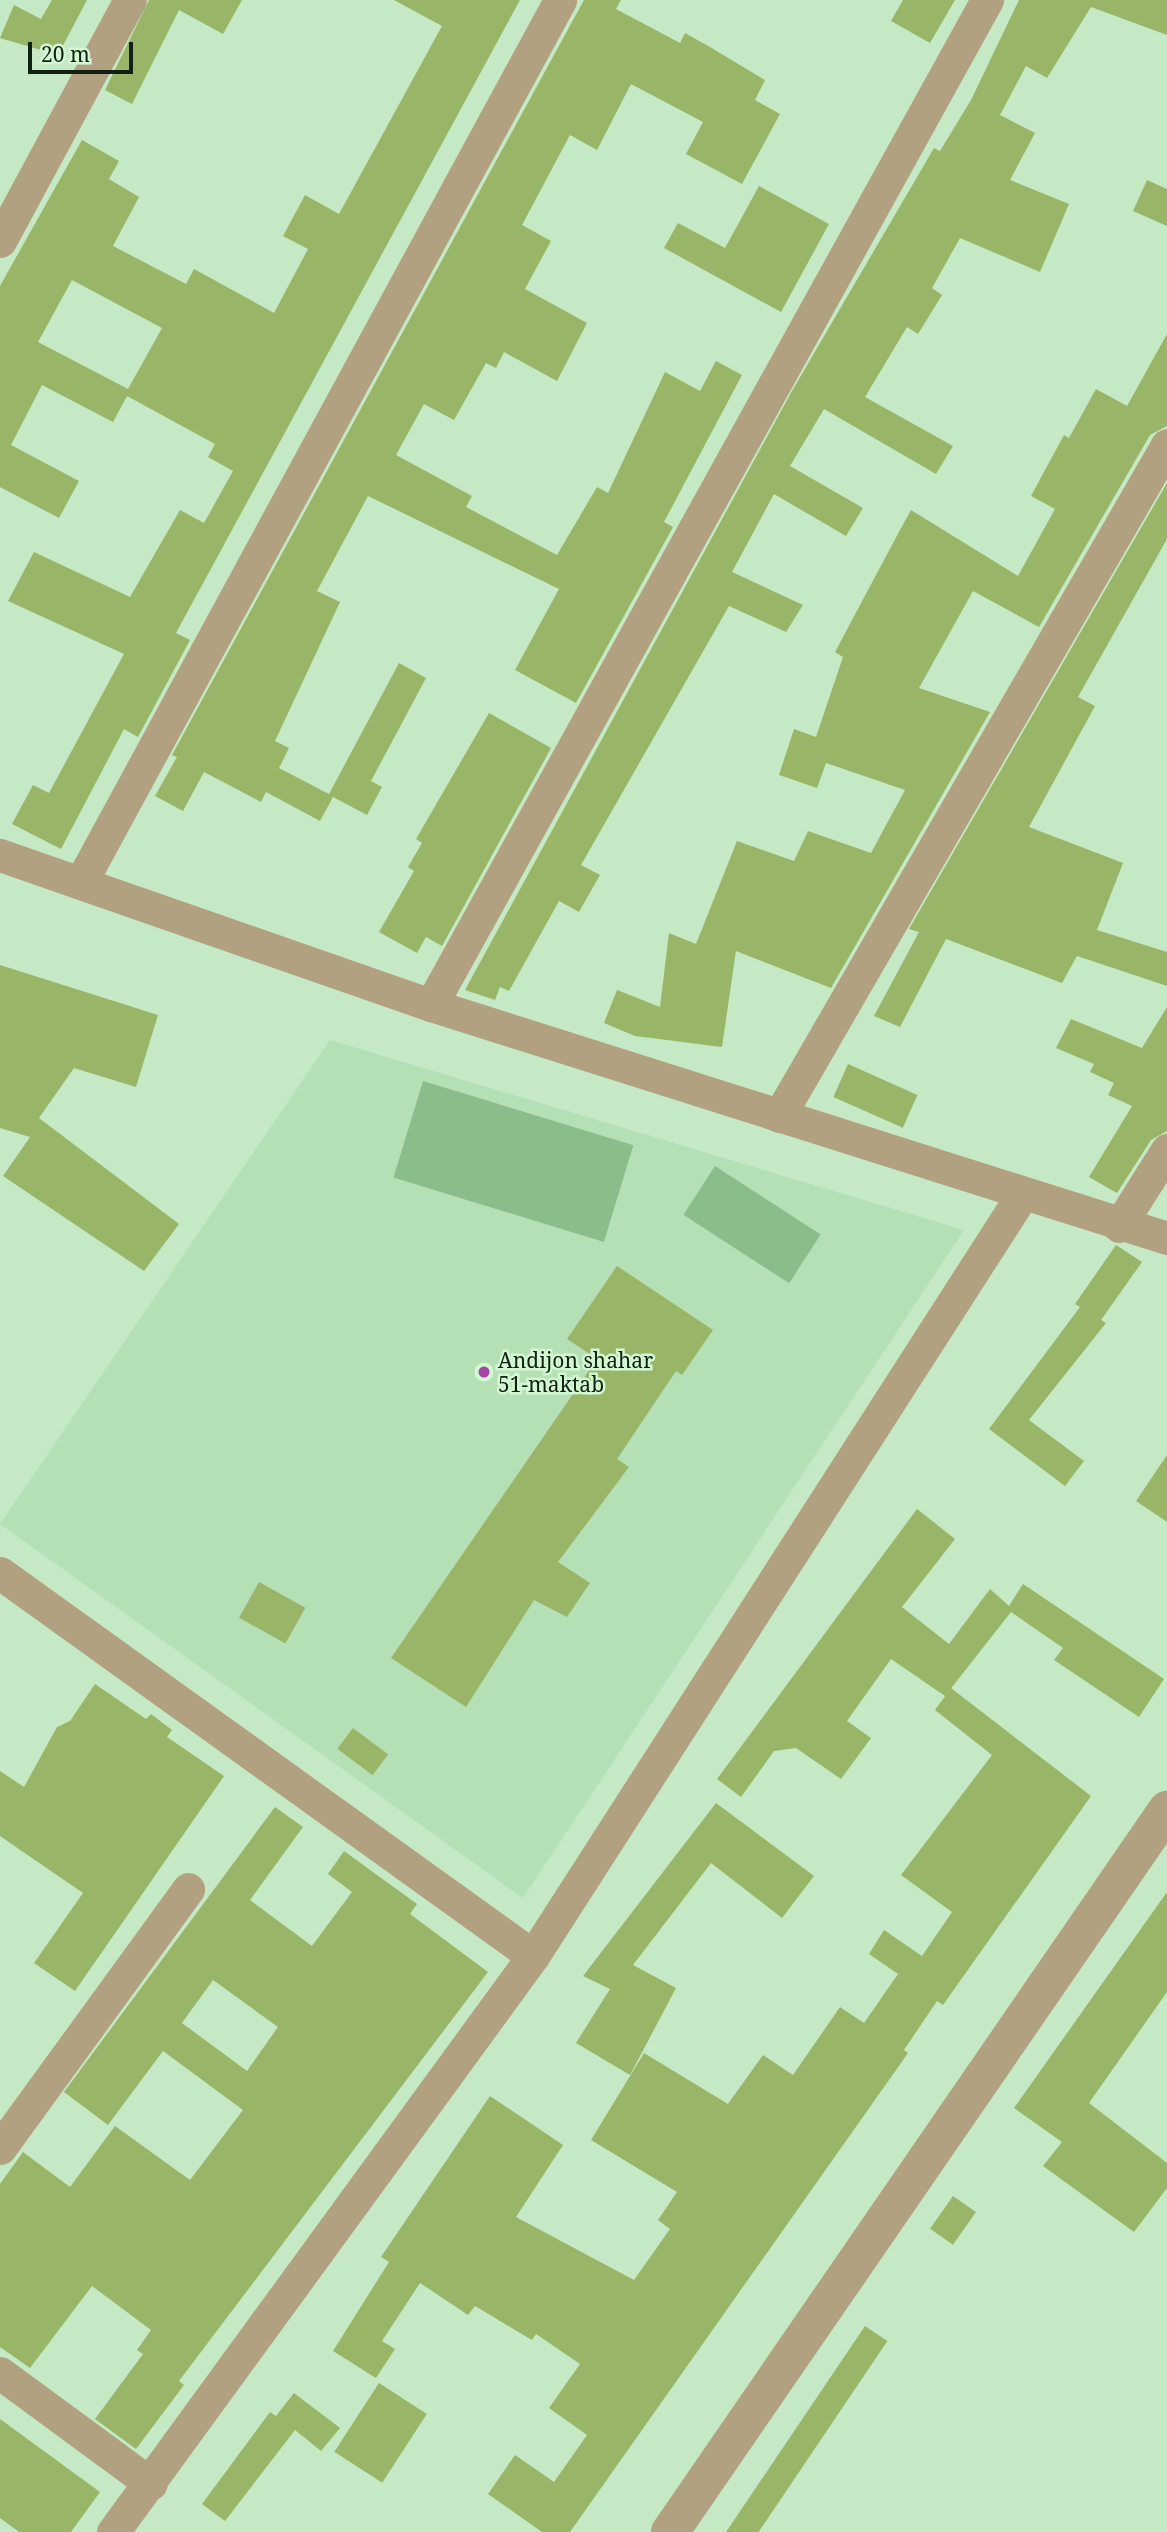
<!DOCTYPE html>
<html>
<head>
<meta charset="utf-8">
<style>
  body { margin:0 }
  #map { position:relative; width:1167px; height:2532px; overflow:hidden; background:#c5e9c5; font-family:"Noto Serif",serif }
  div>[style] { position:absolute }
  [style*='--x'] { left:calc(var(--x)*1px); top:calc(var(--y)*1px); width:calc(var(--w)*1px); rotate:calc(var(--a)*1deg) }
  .built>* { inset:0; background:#b5dfb5 }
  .green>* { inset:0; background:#8bbc8c; transform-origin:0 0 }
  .building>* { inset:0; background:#99b567; transform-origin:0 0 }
  .minor>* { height:33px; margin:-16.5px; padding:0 16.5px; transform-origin:16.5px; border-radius:16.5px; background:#b1a180 }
  .tertiary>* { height:38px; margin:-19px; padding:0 19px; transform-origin:19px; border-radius:19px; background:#b1a180 }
  .dots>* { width:19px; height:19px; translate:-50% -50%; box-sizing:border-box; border:4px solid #d2f7d2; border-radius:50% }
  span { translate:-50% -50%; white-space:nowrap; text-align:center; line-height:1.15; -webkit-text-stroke:5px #d2f7d2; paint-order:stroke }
  .poi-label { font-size:21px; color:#122013 }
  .left { translate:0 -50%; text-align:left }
  .scale { position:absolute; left:28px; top:42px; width:105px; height:32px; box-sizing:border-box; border:4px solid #122013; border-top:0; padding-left:9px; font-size:21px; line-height:24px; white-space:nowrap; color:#122013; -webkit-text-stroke:5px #d2f7d2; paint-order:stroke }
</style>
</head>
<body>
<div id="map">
  <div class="built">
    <div style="clip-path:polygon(330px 1040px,964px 1230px,523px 1898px,0 1524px)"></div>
  </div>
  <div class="green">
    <div style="left:423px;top:1081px;width:220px;height:101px;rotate:17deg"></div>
    <div style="left:715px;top:1166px;width:126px;height:58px;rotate:33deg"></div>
  </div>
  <div class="building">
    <div style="clip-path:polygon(52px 0,87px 0,58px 55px,0 38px,14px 5px,41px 19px)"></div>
    <div style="clip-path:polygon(149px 0,242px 0,223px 34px,179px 10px,132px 104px,105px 90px)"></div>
    <div style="clip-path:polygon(evenodd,394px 0,520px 0,176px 633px,190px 640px,138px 737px,124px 729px,61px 849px,12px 824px,33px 785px,49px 793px,124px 654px,8px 601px,34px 552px,130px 597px,180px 510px,204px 523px,233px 471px,208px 457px,215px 444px,127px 396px,113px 422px,42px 385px,11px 445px,79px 481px,59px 518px,0 487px,0 286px,82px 140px,119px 161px,109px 179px,139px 197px,113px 246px,186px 284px,194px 269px,274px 313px,308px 249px,283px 236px,305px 195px,339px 214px,442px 26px,394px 0,72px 280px,162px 328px,128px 389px,38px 342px,72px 280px)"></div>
    <div style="clip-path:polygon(584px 0,621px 0,616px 9px,680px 43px,685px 33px,710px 47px,765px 80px,755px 100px,780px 114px,742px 184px,686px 154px,703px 122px,631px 84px,597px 150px,570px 135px,522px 225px,551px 241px,525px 289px,587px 323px,557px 381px,504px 352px,496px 368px,486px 363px,454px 420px,424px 404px,396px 455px,472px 496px,466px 507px,557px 555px,597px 487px,608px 493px,665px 372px,700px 391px,716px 361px,742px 375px,664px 522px,673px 527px,576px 703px,515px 670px,559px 589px,368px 496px,317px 591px,340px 602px,275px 741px,289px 748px,279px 768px,329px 794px,399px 663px,426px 678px,371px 781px,382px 787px,367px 815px,333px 797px,320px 821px,266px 792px,261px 802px,204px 772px,183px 811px,155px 796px,177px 757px,172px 755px)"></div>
    <div style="clip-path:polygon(903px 0,955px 0,930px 43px,891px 21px)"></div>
    <div style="clip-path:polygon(1019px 0,1167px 0,1167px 35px,1091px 7px,1047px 78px,1026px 66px,1000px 115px,1035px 133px,1010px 180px,1069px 204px,1040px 272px,960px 238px,932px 288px,942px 295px,918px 334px,907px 327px,865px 397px,953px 446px,936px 474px,824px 409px,790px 466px,863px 508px,846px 536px,774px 494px,732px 572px,803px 605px,786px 632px,729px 606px,581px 865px,600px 875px,579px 912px,559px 901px,509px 991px,500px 987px,495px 1000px,465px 990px,792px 391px,934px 148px,940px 151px,971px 100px)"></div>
    <div style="clip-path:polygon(1147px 180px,1167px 189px,1167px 226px,1133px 211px)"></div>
    <div style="clip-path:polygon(759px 186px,829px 224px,781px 312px,664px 248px,678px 223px,725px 248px)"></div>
    <div style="clip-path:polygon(1167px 334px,1167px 426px,1150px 435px,1039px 627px,973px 591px,919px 688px,990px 712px,831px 988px,736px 951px,722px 1047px,635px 1036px,604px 1023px,617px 990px,660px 1007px,669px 933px,696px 944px,737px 841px,794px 861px,808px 831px,871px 853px,905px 790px,826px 763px,817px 788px,779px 775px,794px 729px,816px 737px,843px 657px,835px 652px,900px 530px,911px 510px,1018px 576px,1055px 509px,1031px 496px,1064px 435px,1069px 438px,1096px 389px,1127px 406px)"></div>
    <div style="clip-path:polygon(1167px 483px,1167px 539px,1078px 697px,1095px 706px,1029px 827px,1123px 863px,1097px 930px,1167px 952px,1167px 986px,1077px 956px,1062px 983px,946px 939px,900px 1027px,874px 1016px,919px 932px,909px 929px)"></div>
    <div style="clip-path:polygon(489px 713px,551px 748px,442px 946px,426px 937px,417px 953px,379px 932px,414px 871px,408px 867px,422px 843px,416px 839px)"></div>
    <div style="clip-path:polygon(0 965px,158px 1015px,136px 1087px,74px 1068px,39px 1118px,179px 1224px,144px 1271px,3px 1176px,30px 1137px,0 1128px)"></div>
    <div style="clip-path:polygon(1167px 1007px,1167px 1131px,1151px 1140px,1117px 1193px,1089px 1177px,1132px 1106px,1108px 1095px,1114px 1083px,1090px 1072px,1094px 1064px,1056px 1048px,1071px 1019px,1142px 1048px)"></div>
    <div style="left:848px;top:1064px;width:76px;height:36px;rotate:24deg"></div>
    <div style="clip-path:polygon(1116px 1245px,1142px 1262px,1101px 1320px,1106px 1323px,1029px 1420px,1084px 1461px,1065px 1486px,989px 1429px,1080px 1307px,1075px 1304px)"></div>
    <div style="clip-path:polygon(617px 1266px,713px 1330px,682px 1375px,676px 1371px,617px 1459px,629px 1467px,558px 1562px,590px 1583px,567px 1617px,534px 1600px,466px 1707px,391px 1658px,597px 1359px,567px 1339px)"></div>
    <div style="clip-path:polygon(1167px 1455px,1167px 1522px,1136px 1501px)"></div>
    <div style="clip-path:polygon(917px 1509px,955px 1539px,902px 1607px,949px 1644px,990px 1589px,1009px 1606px,1023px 1584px,1164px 1679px,1139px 1717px,1054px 1660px,1063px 1648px,1011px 1612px,945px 1696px,891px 1659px,847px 1721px,871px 1738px,841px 1779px,796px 1748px,774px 1751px,741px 1797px,717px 1779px)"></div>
    <div style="left:259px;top:1582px;width:53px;height:41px;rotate:29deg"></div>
    <div style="clip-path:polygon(95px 1684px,146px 1719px,151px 1714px,172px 1730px,167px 1737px,224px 1776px,75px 1991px,34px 1963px,83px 1893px,0 1836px,0 1771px,24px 1787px,57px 1727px,70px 1721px)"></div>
    <div style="clip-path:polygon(951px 1688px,1091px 1796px,943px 2005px,937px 2001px,904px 2050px,908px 2053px,570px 2532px,542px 2532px,488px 2494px,515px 2455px,554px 2482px,587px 2435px,549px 2408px,580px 2364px,536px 2334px,532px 2340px,475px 2306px,468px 2315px,420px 2283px,382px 2341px,395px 2349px,376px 2378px,333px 2351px,389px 2262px,381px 2257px,490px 2096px,563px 2145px,516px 2217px,634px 2280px,670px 2229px,658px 2220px,677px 2192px,591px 2140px,644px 2053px,728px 2104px,763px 2055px,793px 2075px,840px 2007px,864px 2023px,898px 1974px,869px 1954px,884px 1930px,922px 1956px,952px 1912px,901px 1875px,992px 1755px,935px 1710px)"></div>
    <div style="left:353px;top:1728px;width:44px;height:26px;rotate:37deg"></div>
    <div style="clip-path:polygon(716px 1803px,814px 1876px,782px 1918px,711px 1863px,633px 1965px,676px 1988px,630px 2075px,576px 2043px,610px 1989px,583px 1976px)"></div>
    <div style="clip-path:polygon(evenodd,275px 1807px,303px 1827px,250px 1900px,312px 1946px,352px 1892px,328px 1874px,344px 1851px,417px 1904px,410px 1914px,488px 1972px,179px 2381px,184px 2385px,136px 2449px,95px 2419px,143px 2354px,137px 2350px,151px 2330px,92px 2286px,30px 2368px,0 2347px,0 2184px,23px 2152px,70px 2187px,115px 2126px,190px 2180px,243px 2110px,163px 2051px,108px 2125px,64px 2092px,275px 1807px,213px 1980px,278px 2027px,247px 2071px,182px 2023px,213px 1980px)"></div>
    <div style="clip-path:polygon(1167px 1892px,1167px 1992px,1089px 2103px,1167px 2163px,1167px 2188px,1134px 2232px,1043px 2166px,1062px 2142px,1014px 2108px)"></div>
    <div style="left:953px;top:2196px;width:28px;height:40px;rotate:35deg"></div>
    <div style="left:865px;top:2326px;width:27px;height:252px;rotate:34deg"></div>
    <div style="left:379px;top:2383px;width:57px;height:82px;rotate:33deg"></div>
    <div style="clip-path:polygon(294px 2393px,340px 2428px,321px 2451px,295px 2430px,225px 2521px,202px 2504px,270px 2412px,276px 2416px)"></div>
    <div style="clip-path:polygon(0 2419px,100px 2492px,71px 2532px,19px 2532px,0 2518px)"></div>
  </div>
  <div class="minor">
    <div style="--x:0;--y:241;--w:274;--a:-61.7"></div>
    <div style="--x:0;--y:855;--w:456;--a:19.2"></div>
    <div style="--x:431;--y:1005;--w:772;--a:17.57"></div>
    <div style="--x:81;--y:882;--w:1004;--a:-61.49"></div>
    <div style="--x:431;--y:1005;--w:1149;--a:-61.05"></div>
    <div style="--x:779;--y:1116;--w:775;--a:-59.96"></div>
    <div style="--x:1119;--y:1226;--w:90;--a:-57.7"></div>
    <div style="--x:0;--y:1573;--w:656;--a:35.7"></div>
    <div style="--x:0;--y:2148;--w:320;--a:-54"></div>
    <div style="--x:0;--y:2373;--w:187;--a:36.3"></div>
    <div style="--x:113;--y:2532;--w:713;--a:-53.9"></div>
    <div style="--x:533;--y:1956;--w:905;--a:-57.28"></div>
  </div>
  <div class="tertiary">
    <div style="--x:670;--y:2532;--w:877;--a:-55.46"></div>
  </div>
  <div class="dots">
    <div style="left:484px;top:1372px;background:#a444ab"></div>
  </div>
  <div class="poi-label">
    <span class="left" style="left:498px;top:1372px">Andijon shahar<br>51-maktab</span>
  </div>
  <div class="scale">20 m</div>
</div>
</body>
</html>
